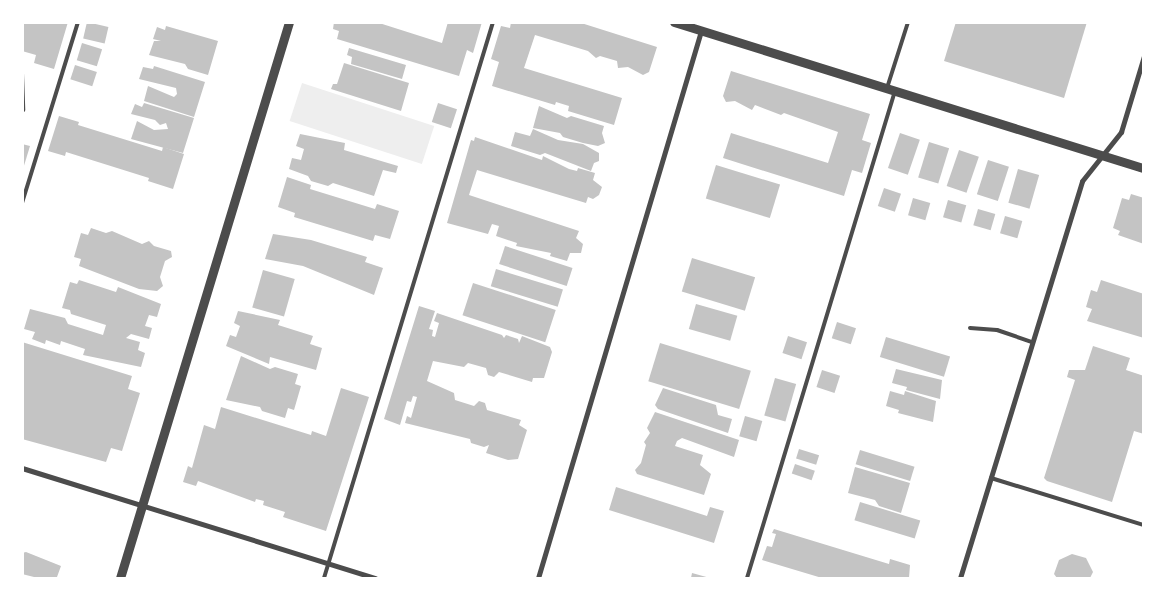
<!DOCTYPE html>
<html>
<head>
<meta charset="utf-8">
<style>
  body { margin:0 }
  #map { position:relative; width:1166px; height:601px; overflow:hidden; background:#fff; font-family:"Open Sans",sans-serif }
  div>[style] { position:absolute }
  [style*='--x'] { left:calc(var(--x)*1px); top:calc(var(--y)*1px); width:calc(var(--w)*1px); rotate:calc(var(--a)*1deg) }
  .green>* { inset:0; background:#eee; transform-origin:0 0 }
  .building>* { inset:0; background:#c4c4c4; transform-origin:0 0 }
  .service>* { height:4px; margin:-2px; padding:0 2px; transform-origin:2px; border-radius:2px; background:#4c4c4c }
  .minor>* { height:5px; margin:-2.5px; padding:0 2.5px; transform-origin:2.5px; border-radius:2.5px; background:#4c4c4c }
  .tertiary>* { height:9px; margin:-4.5px; padding:0 4.5px; transform-origin:4.5px; border-radius:4.5px; background:#4c4c4c }
  span { translate:-50% -50%; white-space:nowrap; text-align:center; line-height:1.15; -webkit-text-stroke:4px #fff; paint-order:stroke }
  .frame { position:absolute; inset:0; border:24px solid #fff; pointer-events:none }
</style>
</head>
<body>
<div id="map">
  <div class="green">
    <div style="left:302px;top:83px;width:139px;height:40px;rotate:18deg"></div>
  </div>
  <div class="building">
    <div style="clip-path:polygon(22px 22px,68px 22px,54px 69px,34px 63px,36px 55px,22px 51px)"></div>
    <div style="left:87px;top:22px;width:22px;height:17px;rotate:13deg"></div>
    <div style="clip-path:polygon(334px 22px,376px 22px,442px 43px,448px 22px,482px 22px,473px 53px,467px 50px,459px 76px,337px 39px,339px 31px,333px 29px)"></div>
    <div style="clip-path:polygon(511px 22px,578px 22px,657px 47px,649px 72px,643px 75px,628px 67px,618px 68px,617px 61px,600px 56px,596px 58px,588px 51px,535px 35px,524px 68px,622px 98px,614px 125px,568px 111px,569px 106px,556px 102px,555px 105px,492px 86px,499px 62px,491px 59px,501px 26px,510px 28px)"></div>
    <div style="clip-path:polygon(956px 22px,1087px 22px,1064px 98px,944px 61px)"></div>
    <div style="clip-path:polygon(166px 26px,218px 41px,208px 75px,188px 69px,185px 64px,149px 55px,154px 41px,161px 41px,153px 39px,157px 27px,165px 30px)"></div>
    <div style="left:82px;top:43px;width:21px;height:18px;rotate:17deg"></div>
    <div style="clip-path:polygon(349px 48px,406px 65px,402px 79px,351px 64px,352px 57px,347px 55px)"></div>
    <div style="clip-path:polygon(344px 63px,409px 83px,401px 111px,331px 89px,333px 84px,337px 84px)"></div>
    <div style="left:75px;top:65px;width:23px;height:15px;rotate:18deg"></div>
    <div style="clip-path:polygon(154px 66px,205px 82px,194px 117px,144px 101px,148px 86px,174px 97px,177px 94px,176px 88px,139px 79px,143px 67px,153px 69px)"></div>
    <div style="clip-path:polygon(731px 71px,870px 114px,862px 140px,871px 143px,862px 173px,852px 170px,844px 196px,723px 158px,731px 133px,828px 163px,838px 132px,784px 113px,781px 115px,755px 105px,752px 110px,735px 101px,726px 102px,723px 96px)"></div>
    <div style="clip-path:polygon(144px 103px,194px 118px,183px 153px,131px 139px,137px 121px,154px 130px,168px 129px,166px 123px,160px 125px,155px 120px,131px 114px,135px 104px,142px 107px)"></div>
    <div style="left:438px;top:103px;width:20px;height:20px;rotate:18deg"></div>
    <div style="clip-path:polygon(539px 106px,567px 118px,571px 116px,604px 126px,602px 133px,605px 143px,598px 146px,583px 143px,563px 137px,560px 133px,533px 128px)"></div>
    <div style="clip-path:polygon(59px 116px,79px 122px,78px 125px,162px 151px,163px 147px,184px 154px,173px 189px,148px 181px,149px 178px,66px 152px,65px 156px,48px 151px)"></div>
    <div style="clip-path:polygon(533px 129px,558px 140px,583px 144px,599px 153px,599px 161px,594px 163px,591px 171px,545px 153px,540px 155px,511px 146px,515px 132px,530px 136px)"></div>
    <div style="left:900px;top:133px;width:21px;height:37px;rotate:19deg"></div>
    <div style="clip-path:polygon(300px 134px,345px 143px,344px 150px,398px 166px,396px 173px,383px 170px,374px 196px,333px 183px,328px 186px,311px 181px,308px 176px,289px 169px,292px 158px,301px 160px,304px 149px,296px 146px)"></div>
    <div style="clip-path:polygon(475px 137px,542px 160px,543px 156px,569px 169px,577px 171px,578px 168px,595px 173px,593px 180px,602px 187px,599px 195px,593px 199px,588px 197px,586px 203px,477px 170px,469px 195px,579px 231px,576px 238px,583px 244px,581px 253px,570px 253px,567px 261px,550px 256px,551px 253px,516px 246px,517px 243px,496px 236px,499px 226px,492px 224px,488px 234px,447px 223px,471px 140px,474px 141px)"></div>
    <div style="left:929px;top:142px;width:21px;height:37px;rotate:17deg"></div>
    <div style="clip-path:polygon(22px 144px,30px 146px,23px 169px,22px 168px)"></div>
    <div style="left:959px;top:150px;width:21px;height:38px;rotate:19deg"></div>
    <div style="left:988px;top:160px;width:22px;height:36px;rotate:18deg"></div>
    <div style="left:716px;top:165px;width:67px;height:35px;rotate:17deg"></div>
    <div style="left:1018px;top:169px;width:22px;height:35px;rotate:16deg"></div>
    <div style="clip-path:polygon(287px 177px,311px 185px,310px 189px,375px 209px,377px 204px,399px 211px,390px 239px,375px 235px,373px 241px,294px 217px,295px 213px,278px 207px)"></div>
    <div style="left:884px;top:188px;width:18px;height:19px;rotate:19deg"></div>
    <div style="clip-path:polygon(1131px 194px,1144px 198px,1144px 244px,1118px 235px,1120px 231px,1113px 228px,1122px 198px,1129px 200px)"></div>
    <div style="left:913px;top:198px;width:18px;height:18px;rotate:16deg"></div>
    <div style="left:948px;top:200px;width:19px;height:18px;rotate:16deg"></div>
    <div style="left:978px;top:209px;width:18px;height:17px;rotate:16deg"></div>
    <div style="left:1005px;top:216px;width:18px;height:18px;rotate:16deg"></div>
    <div style="clip-path:polygon(91px 228px,106px 233px,112px 231px,142px 244px,149px 241px,154px 246px,171px 251px,172px 257px,165px 261px,160px 277px,163px 286px,157px 291px,139px 289px,79px 266px,81px 259px,74px 257px,81px 233px,88px 235px)"></div>
    <div style="clip-path:polygon(273px 234px,311px 240px,367px 257px,365px 262px,383px 268px,374px 295px,303px 266px,265px 259px)"></div>
    <div style="left:505px;top:246px;width:71px;height:19px;rotate:18deg"></div>
    <div style="left:692px;top:258px;width:66px;height:35px;rotate:17deg"></div>
    <div style="left:496px;top:269px;width:70px;height:18px;rotate:17deg"></div>
    <div style="left:263px;top:270px;width:33px;height:39px;rotate:16deg"></div>
    <div style="clip-path:polygon(79px 280px,116px 292px,118px 287px,161px 304px,157px 317px,149px 315px,145px 326px,152px 328px,149px 339px,131px 334px,126px 338px,140px 342px,138px 350px,145px 353px,141px 367px,83px 355px,85px 349px,61px 341px,60px 345px,46px 340px,45px 344px,32px 339px,35px 332px,24px 329px,30px 309px,65px 318px,68px 324px,103px 335px,106px 325px,71px 314px,70px 310px,62px 308px,70px 282px,77px 284px)"></div>
    <div style="clip-path:polygon(1101px 280px,1144px 294px,1144px 338px,1087px 321px,1092px 309px,1086px 307px,1091px 290px,1097px 292px)"></div>
    <div style="left:473px;top:283px;width:87px;height:34px;rotate:18deg"></div>
    <div style="left:696px;top:304px;width:43px;height:26px;rotate:16deg"></div>
    <div style="clip-path:polygon(419px 306px,435px 311px,429px 329px,433px 330px,432px 336px,435px 337px,439px 323px,434px 321px,437px 313px,502px 335px,504px 338px,506px 335px,518px 339px,519px 343px,522px 336px,550px 347px,552px 352px,544px 378px,533px 378px,532px 382px,499px 372px,494px 377px,488px 375px,486px 368px,468px 363px,464px 367px,433px 361px,427px 381px,454px 393px,455px 400px,474px 406px,479px 401px,485px 403px,487px 410px,521px 420px,519px 425px,527px 430px,518px 459px,508px 460px,486px 453px,489px 445px,484px 447px,471px 443px,470px 439px,405px 423px,407px 416px,411px 418px,417px 397px,413px 396px,411px 402px,407px 401px,400px 425px,384px 419px)"></div>
    <div style="clip-path:polygon(238px 311px,280px 320px,278px 325px,313px 336px,310px 344px,322px 348px,316px 370px,270px 357px,269px 364px,226px 346px,230px 335px,236px 337px,240px 326px,234px 323px)"></div>
    <div style="left:837px;top:322px;width:20px;height:17px;rotate:18deg"></div>
    <div style="left:788px;top:336px;width:20px;height:18px;rotate:18deg"></div>
    <div style="left:886px;top:337px;width:67px;height:21px;rotate:17deg"></div>
    <div style="clip-path:polygon(22px 342px,132px 376px,128px 389px,140px 393px,122px 451px,111px 448px,106px 462px,22px 439px)"></div>
    <div style="left:660px;top:343px;width:95px;height:40px;rotate:17deg"></div>
    <div style="clip-path:polygon(1093px 346px,1130px 358px,1126px 370px,1144px 376px,1144px 434px,1134px 431px,1112px 502px,1047px 481px,1044px 478px,1075px 380px,1067px 377px,1069px 370px,1085px 370px)"></div>
    <div style="clip-path:polygon(241px 356px,270px 369px,275px 367px,298px 374px,295px 384px,301px 386px,294px 410px,288px 408px,285px 418px,262px 411px,260px 407px,226px 400px)"></div>
    <div style="clip-path:polygon(896px 369px,942px 380px,940px 399px,906px 390px,907px 387px,892px 383px)"></div>
    <div style="left:822px;top:370px;width:19px;height:18px;rotate:18deg"></div>
    <div style="left:775px;top:378px;width:22px;height:39px;rotate:16deg"></div>
    <div style="clip-path:polygon(341px 388px,369px 397px,326px 531px,283px 517px,285px 512px,263px 505px,264px 501px,256px 499px,255px 502px,198px 481px,196px 486px,183px 482px,188px 466px,192px 468px,204px 425px,215px 429px,221px 407px,311px 435px,312px 431px,326px 436px)"></div>
    <div style="clip-path:polygon(663px 388px,716px 405px,718px 415px,732px 419px,728px 433px,658px 409px,655px 405px)"></div>
    <div style="clip-path:polygon(890px 391px,904px 395px,905px 391px,936px 401px,933px 422px,898px 413px,899px 410px,886px 406px)"></div>
    <div style="clip-path:polygon(655px 412px,739px 440px,734px 457px,682px 438px,677px 441px,675px 446px,703px 455px,700px 465px,711px 474px,704px 495px,637px 474px,635px 470px,641px 463px,646px 445px,644px 442px,650px 433px,647px 428px)"></div>
    <div style="left:745px;top:416px;width:18px;height:21px;rotate:16deg"></div>
    <div style="left:799px;top:449px;width:21px;height:10px;rotate:17deg"></div>
    <div style="left:860px;top:450px;width:57px;height:15px;rotate:17deg"></div>
    <div style="left:795px;top:464px;width:21px;height:10px;rotate:19deg"></div>
    <div style="clip-path:polygon(855px 467px,910px 483px,901px 513px,879px 506px,875px 500px,848px 493px)"></div>
    <div style="clip-path:polygon(616px 487px,707px 516px,710px 507px,724px 511px,714px 543px,609px 510px)"></div>
    <div style="left:860px;top:502px;width:63px;height:19px;rotate:17deg"></div>
    <div style="clip-path:polygon(774px 529px,889px 564px,890px 559px,910px 565px,909px 578px,822px 578px,762px 560px,767px 546px,772px 547px,776px 534px,772px 533px)"></div>
    <div style="clip-path:polygon(26px 552px,61px 566px,57px 577px,61px 578px,38px 578px,22px 574px,22px 553px)"></div>
    <div style="clip-path:polygon(1072px 554px,1086px 558px,1093px 572px,1090px 578px,1057px 578px,1054px 574px,1059px 560px)"></div>
    <div style="clip-path:polygon(692px 573px,710px 578px,691px 578px)"></div>
  </div>
  <div class="service">
    <div style="--x:22;--y:73;--w:37;--a:88"></div>
    <div style="--x:887;--y:88;--w:69;--a:-72.3"></div>
    <div style="--x:22;--y:203;--w:189;--a:-72.8"></div>
    <div style="--x:970;--y:328;--w:27;--a:4"></div>
    <div style="--x:997;--y:330;--w:37;--a:19"></div>
    <div style="--x:991;--y:478;--w:160;--a:17.1"></div>
    <div style="--x:324;--y:578;--w:581;--a:-73.09"></div>
    <div style="--x:747;--y:578;--w:509;--a:-73.1"></div>
  </div>
  <div class="minor">
    <div style="--x:22;--y:468;--w:370;--a:17.3"></div>
    <div style="--x:538;--y:578;--w:571;--a:-73.41"></div>
    <div style="--x:960;--y:578;--w:415;--a:-72.9"></div>
    <div style="--x:1082;--y:181;--w:63;--a:-51.5"></div>
    <div style="--x:1121;--y:132;--w:79;--a:-73.2"></div>
  </div>
  <div class="tertiary">
    <div style="--x:674;--y:22;--w:492;--a:17.3"></div>
    <div style="--x:120;--y:578;--w:581;--a:-73.09"></div>
  </div>
  <div class="frame"></div>
</div>
</body>
</html>
